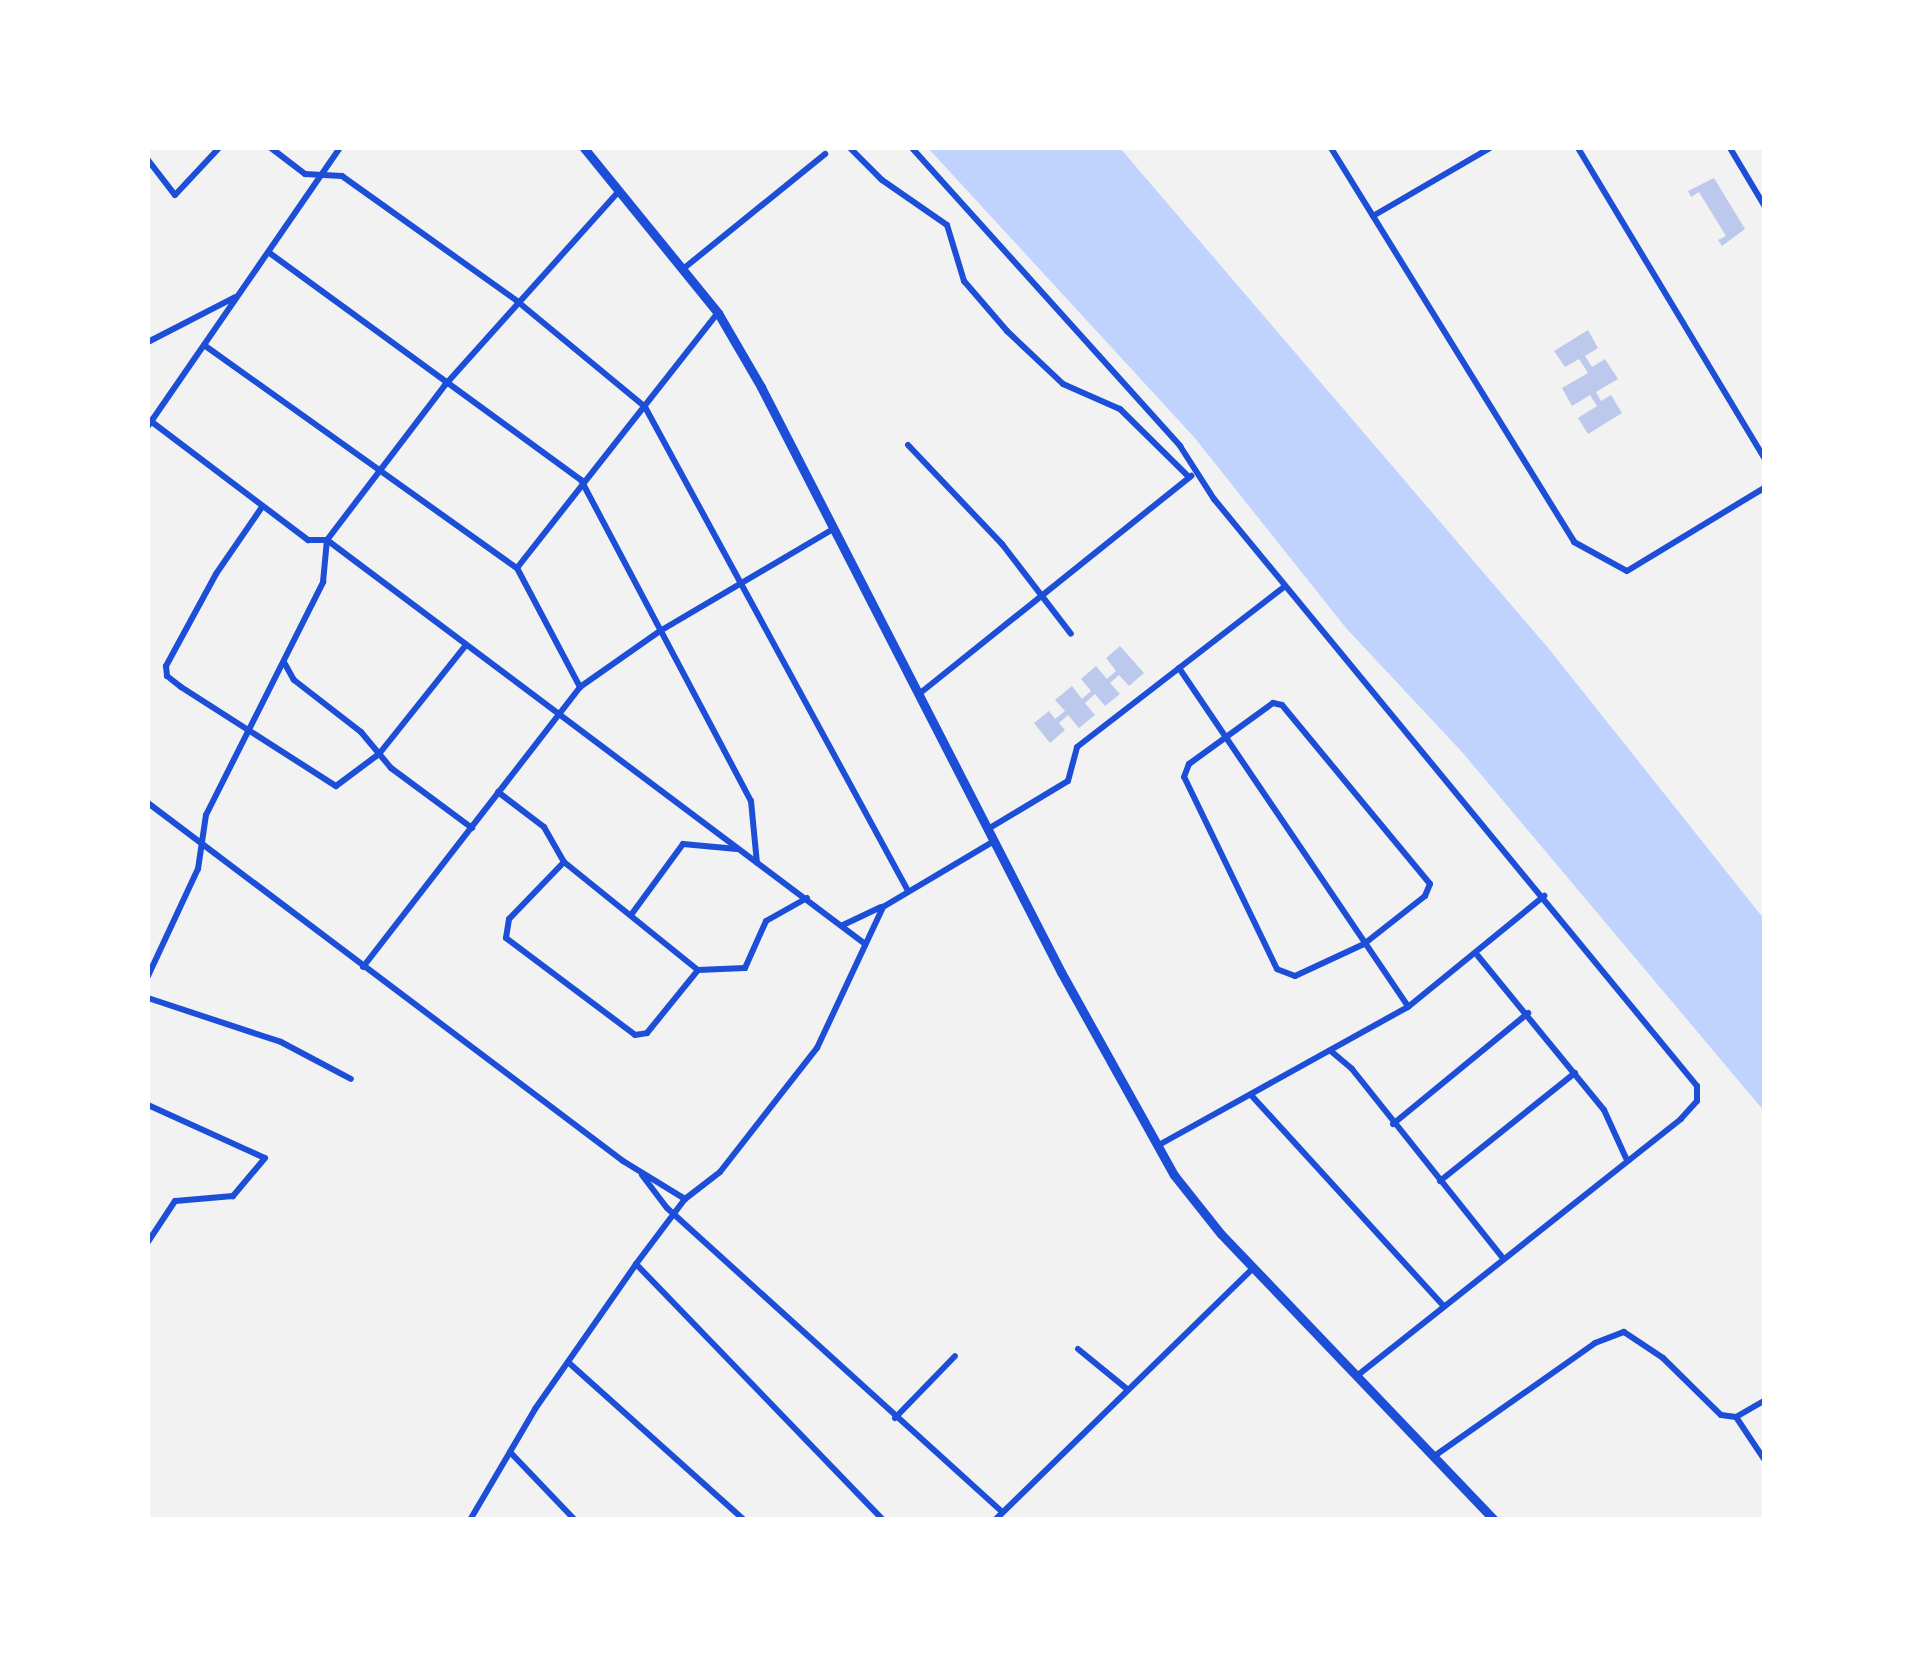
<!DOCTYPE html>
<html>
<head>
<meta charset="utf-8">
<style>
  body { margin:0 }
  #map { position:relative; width:1912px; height:1667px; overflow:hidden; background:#f2f2f2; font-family:"PT Sans Narrow",sans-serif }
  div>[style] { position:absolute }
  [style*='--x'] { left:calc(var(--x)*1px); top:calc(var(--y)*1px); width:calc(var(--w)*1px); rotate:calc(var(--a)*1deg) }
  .water>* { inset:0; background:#bfd3fe }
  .building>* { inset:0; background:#bdc9ec }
  .minor>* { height:6px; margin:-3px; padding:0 3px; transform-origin:3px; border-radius:3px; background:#1d4ed8 }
  .primary>* { height:9px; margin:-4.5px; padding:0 4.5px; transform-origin:4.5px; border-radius:4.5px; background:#1d4ed8 }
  span { translate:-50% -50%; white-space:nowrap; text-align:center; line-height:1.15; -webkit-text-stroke:10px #fff; paint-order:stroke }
  .frame { position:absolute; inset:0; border:150px solid #fff; pointer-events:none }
</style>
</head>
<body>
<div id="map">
  <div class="water">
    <div style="clip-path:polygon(928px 148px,1120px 148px,1549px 649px,1764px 919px,1764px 1111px,1462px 752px,1346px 628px,1194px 437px)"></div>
  </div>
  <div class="building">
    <div style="clip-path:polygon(1714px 178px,1745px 229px,1722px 246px,1718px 240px,1726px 236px,1699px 192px,1691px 197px,1688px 191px)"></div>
    <div style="clip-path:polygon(1588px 330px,1598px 348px,1585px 356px,1592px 367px,1605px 359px,1618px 379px,1596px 392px,1601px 401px,1611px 395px,1622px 413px,1588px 434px,1578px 418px,1597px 406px,1590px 395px,1572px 406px,1562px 388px,1588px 373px,1579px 359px,1565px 367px,1554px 351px)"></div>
    <div style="clip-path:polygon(1120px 646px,1144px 673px,1129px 686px,1119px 675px,1110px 683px,1120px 694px,1105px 706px,1095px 694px,1085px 703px,1095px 715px,1079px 728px,1068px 715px,1059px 723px,1065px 730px,1050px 743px,1034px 723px,1049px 711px,1055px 719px,1065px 711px,1055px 700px,1072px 686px,1082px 699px,1091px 691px,1081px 679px,1096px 666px,1107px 679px,1116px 671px,1106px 658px)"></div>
  </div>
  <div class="minor">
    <div style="--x:271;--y:148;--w:43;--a:37.4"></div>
    <div style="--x:305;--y:174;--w:37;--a:3"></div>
    <div style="--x:342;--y:176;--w:215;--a:35.5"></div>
    <div style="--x:517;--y:301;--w:166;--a:39.6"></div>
    <div style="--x:645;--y:407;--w:549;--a:61.47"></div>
    <div style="--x:850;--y:148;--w:45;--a:45"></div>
    <div style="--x:882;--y:180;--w:79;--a:34.7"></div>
    <div style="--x:947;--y:225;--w:59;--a:73.1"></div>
    <div style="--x:964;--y:281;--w:66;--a:49.3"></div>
    <div style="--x:1007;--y:331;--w:77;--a:43.4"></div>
    <div style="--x:1063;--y:384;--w:62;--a:23.7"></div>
    <div style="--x:1120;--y:409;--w:97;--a:44.6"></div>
    <div style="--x:912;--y:148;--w:401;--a:48"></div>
    <div style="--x:1180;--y:446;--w:63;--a:57.3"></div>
    <div style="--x:1214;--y:499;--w:760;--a:50.55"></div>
    <div style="--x:1697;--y:1086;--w:15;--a:90"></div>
    <div style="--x:1697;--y:1101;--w:24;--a:132"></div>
    <div style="--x:1681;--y:1119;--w:414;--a:141.6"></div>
    <div style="--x:1331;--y:148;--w:463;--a:58.3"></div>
    <div style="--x:1574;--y:542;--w:60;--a:28.7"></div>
    <div style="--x:1627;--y:571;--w:160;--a:-31.2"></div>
    <div style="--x:1578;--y:148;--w:362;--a:59"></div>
    <div style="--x:1730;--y:148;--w:66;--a:59.2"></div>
    <div style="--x:148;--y:160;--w:44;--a:52.4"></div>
    <div style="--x:175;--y:195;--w:64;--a:-46.9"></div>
    <div style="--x:1373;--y:216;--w:135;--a:-30.2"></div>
    <div style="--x:271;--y:254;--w:384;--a:36.1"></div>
    <div style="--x:581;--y:480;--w:363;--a:62.1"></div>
    <div style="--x:751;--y:801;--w:62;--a:84.5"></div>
    <div style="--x:683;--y:269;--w:183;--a:-39"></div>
    <div style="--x:148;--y:342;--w:98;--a:-27.3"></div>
    <div style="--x:204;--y:345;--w:384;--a:35.5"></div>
    <div style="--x:517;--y:568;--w:135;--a:62.1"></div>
    <div style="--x:148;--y:419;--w:201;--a:37.1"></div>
    <div style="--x:308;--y:540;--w:19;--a:0"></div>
    <div style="--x:327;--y:540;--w:671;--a:36.89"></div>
    <div style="--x:148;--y:426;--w:338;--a:-55.4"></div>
    <div style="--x:908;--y:445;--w:137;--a:46.5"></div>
    <div style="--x:1002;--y:544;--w:113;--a:52.5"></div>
    <div style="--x:262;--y:507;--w:81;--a:124.5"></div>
    <div style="--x:216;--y:574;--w:105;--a:118.5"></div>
    <div style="--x:166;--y:666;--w:10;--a:84"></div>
    <div style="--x:167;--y:676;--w:18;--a:38"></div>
    <div style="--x:181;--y:687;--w:184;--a:32.6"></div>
    <div style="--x:336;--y:786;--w:54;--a:-36.7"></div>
    <div style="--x:379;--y:754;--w:139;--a:-51.4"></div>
    <div style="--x:517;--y:568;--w:325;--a:-51.8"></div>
    <div style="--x:285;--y:664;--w:18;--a:61"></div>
    <div style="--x:294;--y:680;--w:85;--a:37.8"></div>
    <div style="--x:361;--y:732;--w:47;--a:50.2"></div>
    <div style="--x:391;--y:768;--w:101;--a:36.5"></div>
    <div style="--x:1179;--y:668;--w:408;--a:55.9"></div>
    <div style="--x:919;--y:694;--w:349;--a:-38.7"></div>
    <div style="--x:1273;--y:703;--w:9;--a:13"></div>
    <div style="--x:1282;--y:705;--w:232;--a:50.4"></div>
    <div style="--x:1430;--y:884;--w:13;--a:113"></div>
    <div style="--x:1425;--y:896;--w:78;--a:141.8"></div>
    <div style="--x:1364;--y:944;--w:76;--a:155.1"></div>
    <div style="--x:1295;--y:976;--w:19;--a:-159"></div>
    <div style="--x:1277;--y:969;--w:213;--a:-115.8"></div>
    <div style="--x:1184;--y:777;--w:14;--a:-69"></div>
    <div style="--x:1189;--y:764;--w:104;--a:-36"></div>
    <div style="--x:498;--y:792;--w:58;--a:37.3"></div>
    <div style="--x:544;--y:827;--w:40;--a:60.3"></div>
    <div style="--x:564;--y:862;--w:172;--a:38.9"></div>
    <div style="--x:148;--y:803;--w:595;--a:37"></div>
    <div style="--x:623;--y:1161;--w:73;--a:31.5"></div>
    <div style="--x:988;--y:829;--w:93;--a:-31"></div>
    <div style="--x:1068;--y:781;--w:35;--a:-75"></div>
    <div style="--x:1077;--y:747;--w:263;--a:-37.7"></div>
    <div style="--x:564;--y:862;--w:79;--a:134"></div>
    <div style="--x:509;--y:919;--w:19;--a:99"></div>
    <div style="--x:506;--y:938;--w:161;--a:36.9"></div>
    <div style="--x:635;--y:1035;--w:12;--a:-9"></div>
    <div style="--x:647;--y:1033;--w:81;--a:-51"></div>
    <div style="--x:698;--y:970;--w:47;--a:-2.4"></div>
    <div style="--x:745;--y:968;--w:51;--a:-65.9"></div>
    <div style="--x:766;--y:921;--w:47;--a:-29.3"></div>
    <div style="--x:631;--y:915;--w:88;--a:-53.8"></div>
    <div style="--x:683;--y:844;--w:54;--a:5.3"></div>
    <div style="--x:843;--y:925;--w:42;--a:-25.3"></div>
    <div style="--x:1478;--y:956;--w:199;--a:50.7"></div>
    <div style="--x:1604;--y:1110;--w:53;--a:65.4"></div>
    <div style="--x:363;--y:967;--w:354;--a:-52.2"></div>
    <div style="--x:580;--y:687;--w:98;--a:-35"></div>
    <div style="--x:660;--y:631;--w:201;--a:-30.5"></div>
    <div style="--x:148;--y:976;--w:118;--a:-65"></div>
    <div style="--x:198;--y:869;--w:55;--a:-81.6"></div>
    <div style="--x:206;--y:815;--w:261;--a:-63.3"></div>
    <div style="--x:323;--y:582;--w:42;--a:-84.6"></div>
    <div style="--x:327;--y:540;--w:195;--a:-52.7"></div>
    <div style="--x:445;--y:385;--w:261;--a:-48.1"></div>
    <div style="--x:148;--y:998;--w:140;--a:18.3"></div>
    <div style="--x:281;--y:1042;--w:79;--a:27.9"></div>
    <div style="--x:1332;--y:1052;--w:26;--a:40"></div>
    <div style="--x:1352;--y:1069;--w:241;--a:51.4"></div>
    <div style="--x:1251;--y:1095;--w:285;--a:47.6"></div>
    <div style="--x:148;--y:1105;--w:128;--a:24.4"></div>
    <div style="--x:265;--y:1158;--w:50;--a:130.1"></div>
    <div style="--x:233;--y:1196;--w:58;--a:175.1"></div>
    <div style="--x:175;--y:1201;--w:49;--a:123.4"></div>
    <div style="--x:1393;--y:1124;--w:175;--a:-39.4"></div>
    <div style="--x:1157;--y:1146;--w:287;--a:-29"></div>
    <div style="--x:1408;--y:1007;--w:176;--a:-39.2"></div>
    <div style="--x:642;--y:1175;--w:41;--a:52.9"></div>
    <div style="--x:667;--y:1208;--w:452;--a:42.2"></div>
    <div style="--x:1440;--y:1181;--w:173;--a:-38.7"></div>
    <div style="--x:636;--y:1264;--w:356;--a:46"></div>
    <div style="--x:1078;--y:1349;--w:63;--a:39.2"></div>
    <div style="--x:568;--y:1362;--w:237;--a:41.9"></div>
    <div style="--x:1736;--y:1417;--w:50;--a:56.3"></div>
    <div style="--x:895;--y:1418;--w:86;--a:-45.9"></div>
    <div style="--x:510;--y:1452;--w:94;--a:46.3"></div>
    <div style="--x:1433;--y:1457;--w:198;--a:-35.1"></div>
    <div style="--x:1595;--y:1343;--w:31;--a:-21"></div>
    <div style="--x:1624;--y:1332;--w:47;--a:33.7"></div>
    <div style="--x:1663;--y:1358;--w:81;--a:44.5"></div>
    <div style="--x:1721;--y:1415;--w:15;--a:8"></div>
    <div style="--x:1736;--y:1417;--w:32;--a:-30"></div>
    <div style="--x:470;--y:1520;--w:129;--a:-59.6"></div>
    <div style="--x:535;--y:1409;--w:177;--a:-55.1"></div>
    <div style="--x:636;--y:1264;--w:81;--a:-53"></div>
    <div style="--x:685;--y:1199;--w:44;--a:-37.6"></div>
    <div style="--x:720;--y:1172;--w:157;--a:-52"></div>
    <div style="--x:817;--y:1048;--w:156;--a:-64.9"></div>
    <div style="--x:883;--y:907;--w:129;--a:-30.7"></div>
    <div style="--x:995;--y:1520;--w:361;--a:-44.3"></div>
  </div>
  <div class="primary">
    <div style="--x:584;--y:148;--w:213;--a:50.9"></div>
    <div style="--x:718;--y:313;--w:86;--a:59.8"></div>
    <div style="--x:761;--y:387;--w:657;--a:62.85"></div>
    <div style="--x:1061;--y:972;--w:232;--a:60.9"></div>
    <div style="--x:1174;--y:1175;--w:75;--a:51.5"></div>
    <div style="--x:1221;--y:1234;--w:395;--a:46.3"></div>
  </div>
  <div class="frame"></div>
</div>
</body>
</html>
